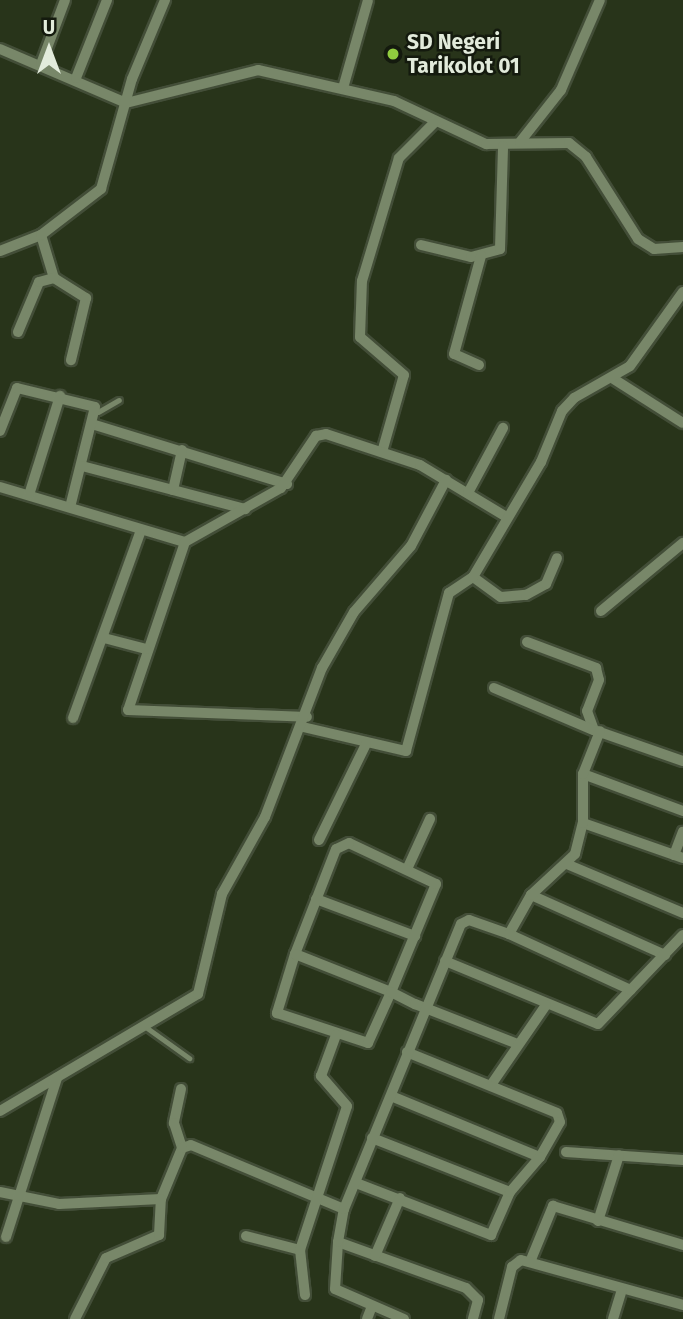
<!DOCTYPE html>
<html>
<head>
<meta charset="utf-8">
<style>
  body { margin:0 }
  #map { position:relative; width:683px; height:1319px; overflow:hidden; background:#28341a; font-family:"Fira Sans",sans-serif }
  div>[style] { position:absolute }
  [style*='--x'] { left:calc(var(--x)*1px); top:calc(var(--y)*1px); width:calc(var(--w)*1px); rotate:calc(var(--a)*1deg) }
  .roads { filter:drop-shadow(2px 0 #434e38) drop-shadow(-2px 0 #434e38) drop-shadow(0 2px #434e38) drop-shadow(0 -2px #434e38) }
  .service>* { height:5px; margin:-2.5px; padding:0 2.5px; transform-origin:2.5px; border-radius:2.5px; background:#788769 }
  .minor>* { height:10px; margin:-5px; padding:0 5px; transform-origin:5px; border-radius:5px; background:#788769 }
  .dots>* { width:19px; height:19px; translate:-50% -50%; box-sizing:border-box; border:4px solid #141a0e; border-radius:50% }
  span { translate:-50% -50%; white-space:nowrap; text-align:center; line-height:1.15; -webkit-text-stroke:5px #141a0e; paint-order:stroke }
  .poi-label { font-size:21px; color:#e2ebdb; font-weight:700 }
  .left { translate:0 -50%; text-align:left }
  .north { position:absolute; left:14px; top:14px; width:70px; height:70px; -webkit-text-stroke:5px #141a0e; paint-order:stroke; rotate:0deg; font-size:19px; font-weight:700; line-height:28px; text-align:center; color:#e2ebdb }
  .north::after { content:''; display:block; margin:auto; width:24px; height:32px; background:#e2ebdb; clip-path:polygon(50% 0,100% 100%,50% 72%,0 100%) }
</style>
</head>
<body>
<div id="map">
  <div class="roads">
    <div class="service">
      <div style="--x:98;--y:412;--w:24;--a:-30"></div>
      <div style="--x:147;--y:1028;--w:52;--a:35.5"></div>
    </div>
    <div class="minor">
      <div style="--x:0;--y:49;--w:137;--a:23.2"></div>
      <div style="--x:126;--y:103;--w:136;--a:-14"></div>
      <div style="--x:258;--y:70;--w:139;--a:12.8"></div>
      <div style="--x:394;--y:101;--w:102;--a:25.1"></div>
      <div style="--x:486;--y:144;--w:83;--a:-0.7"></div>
      <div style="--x:569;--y:143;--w:22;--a:39"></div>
      <div style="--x:586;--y:157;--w:97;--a:57.6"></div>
      <div style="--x:638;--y:239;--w:19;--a:32"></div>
      <div style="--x:654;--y:249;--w:29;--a:-4"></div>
      <div style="--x:41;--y:64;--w:68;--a:-69.4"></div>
      <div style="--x:76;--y:78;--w:84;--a:-68.3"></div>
      <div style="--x:343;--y:88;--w:91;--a:-74.1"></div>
      <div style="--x:520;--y:142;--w:66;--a:-51.7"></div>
      <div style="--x:561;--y:90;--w:98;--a:-66.6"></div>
      <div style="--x:41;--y:235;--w:45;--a:73.2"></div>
      <div style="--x:54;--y:278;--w:38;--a:32"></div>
      <div style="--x:86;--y:298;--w:64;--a:103.6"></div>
      <div style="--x:421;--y:245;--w:51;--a:13.5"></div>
      <div style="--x:471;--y:257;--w:30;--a:-15"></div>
      <div style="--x:500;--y:249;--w:103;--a:-88.3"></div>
      <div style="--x:0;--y:251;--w:44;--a:-21.3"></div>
      <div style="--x:41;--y:235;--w:76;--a:-37.5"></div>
      <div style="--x:101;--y:189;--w:114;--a:-74.3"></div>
      <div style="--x:132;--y:79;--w:86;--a:-67.3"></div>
      <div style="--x:18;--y:332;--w:54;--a:-67.2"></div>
      <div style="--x:39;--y:282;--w:16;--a:-15"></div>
      <div style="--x:479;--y:365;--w:27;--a:-156"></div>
      <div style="--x:454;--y:354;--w:102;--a:-74.6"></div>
      <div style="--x:612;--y:378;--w:84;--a:32.4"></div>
      <div style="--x:95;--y:425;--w:201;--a:17.1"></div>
      <div style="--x:0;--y:431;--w:46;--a:-68.4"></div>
      <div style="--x:17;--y:388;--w:80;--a:13.7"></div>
      <div style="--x:95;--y:407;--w:103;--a:104"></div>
      <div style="--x:382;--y:452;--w:80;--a:-74.1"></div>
      <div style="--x:404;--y:375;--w:58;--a:-139.2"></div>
      <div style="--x:360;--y:337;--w:56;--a:-88"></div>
      <div style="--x:362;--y:281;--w:128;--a:-73.3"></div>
      <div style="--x:399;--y:158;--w:51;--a:-45"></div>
      <div style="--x:82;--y:466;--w:169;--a:14.8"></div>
      <div style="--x:0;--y:487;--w:193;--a:16.6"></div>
      <div style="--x:185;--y:542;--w:110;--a:-29.4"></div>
      <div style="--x:281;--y:488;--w:63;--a:-56.1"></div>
      <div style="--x:316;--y:436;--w:10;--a:-11"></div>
      <div style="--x:326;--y:434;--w:99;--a:18.3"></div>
      <div style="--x:420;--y:465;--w:99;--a:31"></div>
      <div style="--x:173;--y:490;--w:41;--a:-77.3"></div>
      <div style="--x:468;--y:493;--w:74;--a:-61.7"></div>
      <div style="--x:29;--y:495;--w:104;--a:-72.6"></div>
      <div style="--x:185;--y:542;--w:177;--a:108.7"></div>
      <div style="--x:128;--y:710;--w:179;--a:2.2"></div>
      <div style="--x:473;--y:577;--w:34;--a:36"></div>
      <div style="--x:501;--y:597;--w:25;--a:-5"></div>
      <div style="--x:526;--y:595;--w:23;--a:-29"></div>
      <div style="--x:546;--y:584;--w:28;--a:-67"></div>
      <div style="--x:601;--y:611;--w:107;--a:-39.7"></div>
      <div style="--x:104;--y:638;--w:43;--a:14.7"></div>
      <div style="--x:527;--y:642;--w:74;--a:20.6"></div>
      <div style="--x:596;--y:668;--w:12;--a:76"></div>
      <div style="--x:599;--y:680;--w:33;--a:111"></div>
      <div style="--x:587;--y:711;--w:20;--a:70"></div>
      <div style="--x:594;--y:730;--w:94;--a:19.2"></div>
      <div style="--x:494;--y:688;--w:108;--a:23"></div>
      <div style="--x:73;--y:718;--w:200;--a:-70.1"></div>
      <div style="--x:303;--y:727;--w:106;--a:13.1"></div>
      <div style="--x:406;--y:751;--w:164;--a:-74.8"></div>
      <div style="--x:449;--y:593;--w:29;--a:-34"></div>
      <div style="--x:473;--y:577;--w:134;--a:-59.4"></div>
      <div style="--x:541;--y:462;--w:55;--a:-67.6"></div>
      <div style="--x:562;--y:411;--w:18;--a:-47"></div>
      <div style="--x:574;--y:398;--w:64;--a:-29.7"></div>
      <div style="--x:630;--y:366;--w:91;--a:-54.4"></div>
      <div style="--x:583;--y:774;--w:107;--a:20.3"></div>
      <div style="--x:583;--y:823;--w:106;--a:19.3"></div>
      <div style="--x:319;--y:840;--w:107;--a:-63.9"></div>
      <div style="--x:674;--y:855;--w:25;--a:-69"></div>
      <div style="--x:569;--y:865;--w:124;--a:22.8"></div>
      <div style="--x:408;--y:867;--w:53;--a:-65.4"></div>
      <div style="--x:531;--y:895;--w:147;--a:24.1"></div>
      <div style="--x:316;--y:899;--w:106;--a:20.5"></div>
      <div style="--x:509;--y:934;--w:45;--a:-60.6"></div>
      <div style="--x:531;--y:895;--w:60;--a:-43"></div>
      <div style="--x:575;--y:854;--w:32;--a:-76"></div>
      <div style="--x:583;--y:823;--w:49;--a:-90"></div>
      <div style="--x:583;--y:774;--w:46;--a:-68.4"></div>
      <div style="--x:295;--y:954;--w:62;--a:107"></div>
      <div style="--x:277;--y:1013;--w:96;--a:18.2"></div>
      <div style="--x:368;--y:1043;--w:56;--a:-65.7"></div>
      <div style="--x:391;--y:992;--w:117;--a:-67.4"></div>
      <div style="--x:436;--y:884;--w:96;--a:-154.8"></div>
      <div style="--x:349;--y:843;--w:14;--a:155"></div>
      <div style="--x:336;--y:849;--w:113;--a:111.3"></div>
      <div style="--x:295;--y:954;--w:103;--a:21.6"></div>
      <div style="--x:391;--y:992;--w:27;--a:27"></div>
      <div style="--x:415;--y:1004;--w:107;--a:21.3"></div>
      <div style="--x:445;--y:961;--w:165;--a:22.4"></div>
      <div style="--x:598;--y:1024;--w:123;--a:-46.3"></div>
      <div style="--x:491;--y:1085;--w:97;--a:-55.5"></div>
      <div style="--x:181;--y:1089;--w:35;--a:102"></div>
      <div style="--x:174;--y:1123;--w:26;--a:72"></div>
      <div style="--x:391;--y:1096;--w:161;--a:22.3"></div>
      <div style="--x:540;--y:1157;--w:40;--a:-60.3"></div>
      <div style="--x:560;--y:1122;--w:9;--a:-108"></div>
      <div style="--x:557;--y:1113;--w:162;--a:-157.9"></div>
      <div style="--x:0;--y:1111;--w:230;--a:-30.6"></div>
      <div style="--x:198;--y:994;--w:103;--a:-76.5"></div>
      <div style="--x:222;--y:894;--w:88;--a:-60.8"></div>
      <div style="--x:265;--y:817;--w:160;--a:-69.1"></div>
      <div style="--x:322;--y:668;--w:64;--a:-60.3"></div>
      <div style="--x:354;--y:612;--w:87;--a:-49.2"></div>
      <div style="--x:411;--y:546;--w:75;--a:-62.1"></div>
      <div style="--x:372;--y:1138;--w:148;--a:21.4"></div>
      <div style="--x:566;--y:1152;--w:117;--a:3.9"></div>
      <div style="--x:356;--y:1183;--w:145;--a:21.1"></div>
      <div style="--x:491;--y:1235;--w:47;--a:-66.2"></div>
      <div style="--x:510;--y:1192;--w:46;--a:-49.4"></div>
      <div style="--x:0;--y:1192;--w:60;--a:11.5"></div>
      <div style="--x:59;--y:1204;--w:102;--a:-2.8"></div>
      <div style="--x:161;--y:1199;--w:55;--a:-67.6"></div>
      <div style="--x:182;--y:1148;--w:9;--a:-18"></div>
      <div style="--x:191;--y:1145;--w:166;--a:22.7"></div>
      <div style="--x:598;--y:1221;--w:69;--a:-72.3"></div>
      <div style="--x:246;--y:1236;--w:56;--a:14.5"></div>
      <div style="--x:6;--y:1237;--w:167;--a:-72.2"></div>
      <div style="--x:338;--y:1242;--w:136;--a:19.8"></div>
      <div style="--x:466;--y:1288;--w:17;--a:45"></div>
      <div style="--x:478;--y:1300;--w:20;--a:105"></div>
      <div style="--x:375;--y:1256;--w:63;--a:-66.7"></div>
      <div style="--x:530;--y:1262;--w:61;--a:-67.7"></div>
      <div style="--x:553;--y:1206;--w:136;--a:16.7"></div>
      <div style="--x:305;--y:1295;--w:45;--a:-96.3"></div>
      <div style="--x:300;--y:1250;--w:151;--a:-71.9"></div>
      <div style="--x:347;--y:1106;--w:40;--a:-131"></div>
      <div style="--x:321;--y:1076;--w:44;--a:-69.9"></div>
      <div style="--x:75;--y:1319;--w:68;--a:-63.1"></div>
      <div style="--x:106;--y:1258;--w:58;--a:-23.5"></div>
      <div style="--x:159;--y:1235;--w:36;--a:-87"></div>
      <div style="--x:367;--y:1319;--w:14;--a:-69"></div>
      <div style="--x:404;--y:1319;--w:75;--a:-156.5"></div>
      <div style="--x:335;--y:1289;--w:47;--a:-86.3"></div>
      <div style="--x:338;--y:1242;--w:34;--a:-80"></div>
      <div style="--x:344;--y:1209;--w:308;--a:-67.7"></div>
      <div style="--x:461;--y:924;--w:9;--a:-27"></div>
      <div style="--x:469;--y:920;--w:42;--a:19.3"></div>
      <div style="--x:509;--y:934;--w:134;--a:24.7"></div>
      <div style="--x:499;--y:1319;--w:54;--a:-76"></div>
      <div style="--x:512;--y:1267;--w:11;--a:-38"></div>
      <div style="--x:521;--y:1260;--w:168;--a:15.5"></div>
      <div style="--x:613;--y:1319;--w:30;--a:-73"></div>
    </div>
  </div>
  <div class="dots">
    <div style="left:393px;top:54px;background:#91cd3f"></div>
  </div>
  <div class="poi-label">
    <span class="left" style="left:407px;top:54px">SD Negeri<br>Tarikolot 01</span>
  </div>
  <div class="north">U</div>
</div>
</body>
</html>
